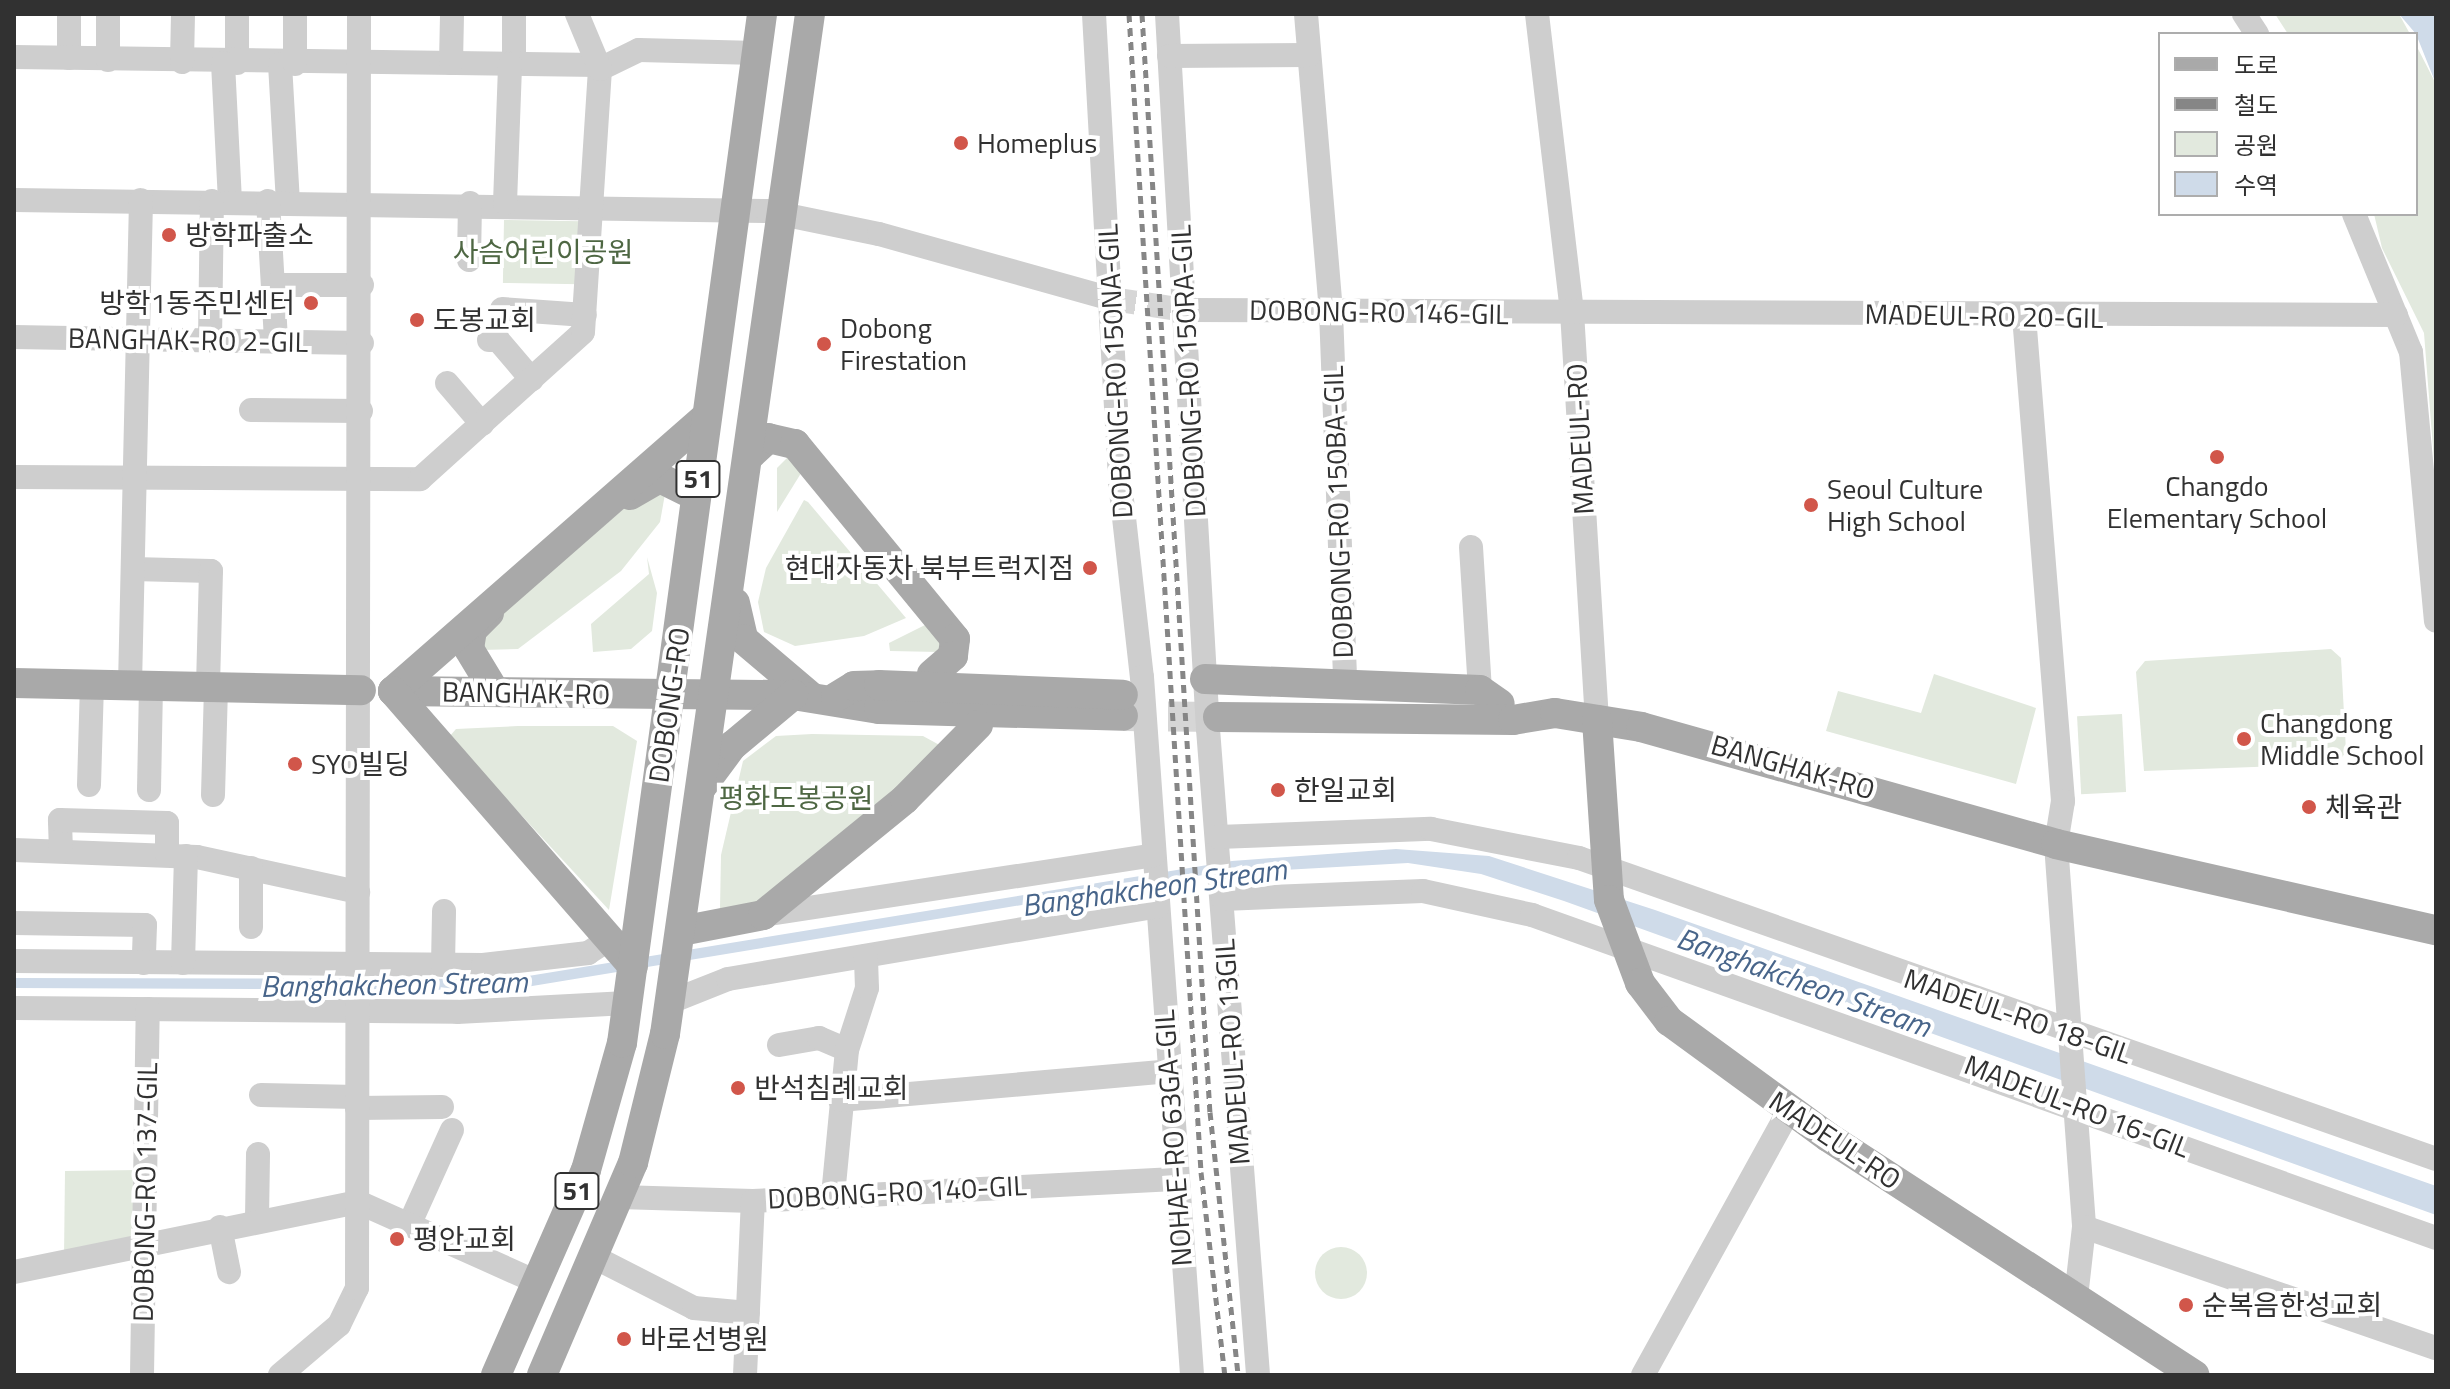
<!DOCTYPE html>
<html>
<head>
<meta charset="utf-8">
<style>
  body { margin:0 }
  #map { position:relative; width:2450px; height:1389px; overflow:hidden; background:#fff; font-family:"Titillium Web","Noto Sans KR",sans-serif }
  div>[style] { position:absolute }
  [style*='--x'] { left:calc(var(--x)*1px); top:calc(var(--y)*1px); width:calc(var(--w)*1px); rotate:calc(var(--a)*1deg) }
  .green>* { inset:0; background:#e2e9de; transform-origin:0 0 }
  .round { border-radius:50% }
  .water>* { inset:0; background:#cfdbe9 }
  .minor-tunnel>* { height:24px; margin-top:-12px; transform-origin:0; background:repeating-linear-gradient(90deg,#d6d6d6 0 24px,transparent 0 36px) }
  .major-tunnel>* { height:30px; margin-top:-15px; transform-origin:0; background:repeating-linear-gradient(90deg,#d6d6d6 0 30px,transparent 0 45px) }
  .minor>* { height:24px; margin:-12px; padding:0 12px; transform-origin:12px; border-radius:12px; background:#cecece }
  .major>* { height:30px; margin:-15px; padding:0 15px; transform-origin:15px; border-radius:15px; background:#a9a9a9 }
  .rail>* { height:5px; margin-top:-2.5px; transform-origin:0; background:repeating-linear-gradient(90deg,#868686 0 8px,transparent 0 14px) }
  .dots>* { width:22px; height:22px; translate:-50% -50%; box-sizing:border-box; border:4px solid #fff; border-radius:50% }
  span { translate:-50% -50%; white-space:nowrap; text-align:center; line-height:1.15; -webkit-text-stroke:8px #fff; paint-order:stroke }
  .shield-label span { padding:2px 6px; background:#fff; border:2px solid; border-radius:6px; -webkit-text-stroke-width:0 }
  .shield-label { font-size:26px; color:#313131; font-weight:700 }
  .poi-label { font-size:28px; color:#313131 }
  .left { translate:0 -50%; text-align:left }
  .right { translate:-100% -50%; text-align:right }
  .park-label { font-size:28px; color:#4e6743 }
  .street-label { font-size:28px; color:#313131 }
  .water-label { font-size:30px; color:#48658a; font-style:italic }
  .frame { position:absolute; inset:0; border:16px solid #313131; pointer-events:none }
  .legend { position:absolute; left:2158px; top:32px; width:260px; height:184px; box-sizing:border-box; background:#fff; border:2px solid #adadad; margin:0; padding:10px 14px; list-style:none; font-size:24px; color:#313131 }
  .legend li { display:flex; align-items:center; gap:16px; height:40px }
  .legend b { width:40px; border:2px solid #adadad }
</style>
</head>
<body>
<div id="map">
  <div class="green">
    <div style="clip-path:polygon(2275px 14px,2399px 14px,2410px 34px,2288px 34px)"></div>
    <div style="clip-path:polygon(2416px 45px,2436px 84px,2436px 487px,2424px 333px,2382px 248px,2374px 214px,2416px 214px)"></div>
    <div style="left:504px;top:220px;width:78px;height:63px;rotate:1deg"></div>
    <div style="clip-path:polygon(790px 455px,803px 470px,777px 512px,777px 468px)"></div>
    <div style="clip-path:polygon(641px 494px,665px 494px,660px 522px,621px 571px,518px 649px,481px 650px,490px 622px)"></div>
    <div style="clip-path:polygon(804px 500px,808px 502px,906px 618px,864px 636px,795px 646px,764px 632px,758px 602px,766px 568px)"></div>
    <div style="clip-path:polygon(647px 557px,657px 593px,652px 631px,631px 649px,593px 652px,591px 624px,649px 574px)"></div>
    <div style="clip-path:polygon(927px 624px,945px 638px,939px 652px,890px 651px,889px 643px)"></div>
    <div style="clip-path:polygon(2331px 649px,2341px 658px,2346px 751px,2338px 764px,2144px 771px,2136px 672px,2145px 661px)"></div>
    <div style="clip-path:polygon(1934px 674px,2036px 708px,2016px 784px,1826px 731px,1838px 691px,1921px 713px)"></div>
    <div style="left:2122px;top:714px;width:78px;height:45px;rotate:87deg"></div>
    <div style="clip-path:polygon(518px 726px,613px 726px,637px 741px,609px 910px,449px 737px,456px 729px)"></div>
    <div style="clip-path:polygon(812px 734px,923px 736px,945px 748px,754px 904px,720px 909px,721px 855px,743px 761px,776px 736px)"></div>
    <div style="clip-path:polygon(139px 1170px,138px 1241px,64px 1257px,65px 1171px)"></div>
    <div class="round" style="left:1315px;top:1247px;width:52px;height:52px"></div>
  </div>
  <div class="water">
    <div style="clip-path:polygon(2399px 14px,2436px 14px,2436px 84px,2416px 34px)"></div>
    <div style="clip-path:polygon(1396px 849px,1489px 856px,1655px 910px,2436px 1186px,2436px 1215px,1564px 901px,1481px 874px,1408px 863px,1209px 874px,508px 990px,14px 988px,14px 978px,510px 979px,1232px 861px)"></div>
  </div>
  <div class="minor-tunnel">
    <div style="--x:1112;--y:299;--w:74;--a:8.6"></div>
  </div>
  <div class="major-tunnel">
    <div style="--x:1123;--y:716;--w:95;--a:0.6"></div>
  </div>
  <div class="minor">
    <div style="--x:69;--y:14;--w:44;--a:90"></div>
    <div style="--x:237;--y:14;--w:49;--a:90"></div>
    <div style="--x:514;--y:14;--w:50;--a:90"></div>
    <div style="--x:1094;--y:14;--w:469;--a:86.8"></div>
    <div style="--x:1120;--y:482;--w:196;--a:83.6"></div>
    <div style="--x:1142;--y:677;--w:700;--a:85.9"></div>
    <div style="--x:1167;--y:14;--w:716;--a:86.72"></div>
    <div style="--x:1208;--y:729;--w:648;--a:85.57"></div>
    <div style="--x:1306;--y:14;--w:299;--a:85.2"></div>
    <div style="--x:1331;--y:312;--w:370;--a:87.8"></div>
    <div style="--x:1537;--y:14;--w:300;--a:83.3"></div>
    <div style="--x:1572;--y:312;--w:409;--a:86.5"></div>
    <div style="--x:2244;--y:14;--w:24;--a:57"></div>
    <div style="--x:1169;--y:56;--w:140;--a:-0.4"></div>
    <div style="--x:14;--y:57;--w:584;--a:0.78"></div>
    <div style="--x:108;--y:60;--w:46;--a:-90"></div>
    <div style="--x:182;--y:62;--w:48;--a:-88.8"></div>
    <div style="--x:223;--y:63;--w:137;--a:87.1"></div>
    <div style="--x:451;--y:63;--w:49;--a:-88.8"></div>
    <div style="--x:280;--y:64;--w:137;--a:86.7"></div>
    <div style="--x:295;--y:64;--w:50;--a:-90"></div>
    <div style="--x:600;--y:69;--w:43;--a:-26"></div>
    <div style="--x:639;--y:50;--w:118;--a:1.5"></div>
    <div style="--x:14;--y:200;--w:753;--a:0.84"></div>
    <div style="--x:767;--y:211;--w:114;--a:11.6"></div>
    <div style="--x:879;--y:234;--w:242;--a:15.6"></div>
    <div style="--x:268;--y:201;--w:140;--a:86.7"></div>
    <div style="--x:505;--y:203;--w:139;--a:-87.9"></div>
    <div style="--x:2354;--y:214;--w:149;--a:67.6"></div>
    <div style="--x:2411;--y:352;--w:270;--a:84.7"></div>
    <div style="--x:469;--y:260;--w:57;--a:-89"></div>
    <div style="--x:275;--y:285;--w:87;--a:0"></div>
    <div style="--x:502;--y:309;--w:83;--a:4.1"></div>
    <div style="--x:1185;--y:310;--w:1211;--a:0.24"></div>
    <div style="--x:2024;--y:316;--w:487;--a:85.4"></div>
    <div style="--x:2063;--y:801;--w:44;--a:99.2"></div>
    <div style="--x:2056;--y:844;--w:384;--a:85.8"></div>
    <div style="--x:2084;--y:1227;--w:70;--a:96.5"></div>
    <div style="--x:14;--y:337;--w:348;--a:1"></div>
    <div style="--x:210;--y:340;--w:139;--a:-89.2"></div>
    <div style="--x:489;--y:340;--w:9;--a:0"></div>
    <div style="--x:498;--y:340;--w:52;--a:49.6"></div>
    <div style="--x:447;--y:383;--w:54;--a:49.5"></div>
    <div style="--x:251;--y:410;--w:110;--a:0.5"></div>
    <div style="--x:14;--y:477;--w:406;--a:0.3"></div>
    <div style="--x:420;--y:479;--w:219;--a:-42"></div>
    <div style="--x:583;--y:332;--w:264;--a:-86.3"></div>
    <div style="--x:600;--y:69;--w:60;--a:-112.7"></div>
    <div style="--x:1471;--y:547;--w:143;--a:86.4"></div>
    <div style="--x:133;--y:569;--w:78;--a:1.5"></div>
    <div style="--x:211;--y:571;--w:117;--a:91.5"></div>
    <div style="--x:130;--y:685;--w:485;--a:-88.7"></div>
    <div style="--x:89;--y:785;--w:101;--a:-88.3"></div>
    <div style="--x:149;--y:790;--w:104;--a:-88.9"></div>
    <div style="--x:213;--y:795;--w:107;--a:-88.4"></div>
    <div style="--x:1218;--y:837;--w:213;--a:-2.2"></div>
    <div style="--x:1431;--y:829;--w:151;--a:11.1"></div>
    <div style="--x:1579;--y:858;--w:908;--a:19.35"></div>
    <div style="--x:14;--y:850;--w:183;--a:2.2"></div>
    <div style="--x:197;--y:857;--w:165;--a:12.3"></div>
    <div style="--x:61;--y:851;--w:31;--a:-92"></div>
    <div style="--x:60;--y:820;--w:107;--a:1.6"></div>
    <div style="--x:167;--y:823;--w:31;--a:90"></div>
    <div style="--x:1223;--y:899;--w:200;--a:-2.3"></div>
    <div style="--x:1423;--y:891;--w:112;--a:12.4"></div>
    <div style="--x:1532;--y:915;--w:960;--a:19.66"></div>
    <div style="--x:763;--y:915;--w:395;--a:-8.7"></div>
    <div style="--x:14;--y:923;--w:131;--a:0.9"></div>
    <div style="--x:145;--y:925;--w:38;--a:92"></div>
    <div style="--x:251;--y:927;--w:59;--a:-90"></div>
    <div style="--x:14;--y:961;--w:469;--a:0.5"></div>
    <div style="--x:483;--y:965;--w:106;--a:-6.5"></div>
    <div style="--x:588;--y:953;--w:24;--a:-33"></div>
    <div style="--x:183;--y:963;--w:107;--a:-88.4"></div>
    <div style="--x:443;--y:965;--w:54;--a:-88.9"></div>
    <div style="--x:670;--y:1002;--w:62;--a:-21.6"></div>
    <div style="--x:728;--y:979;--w:436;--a:-9.6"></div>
    <div style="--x:14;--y:1008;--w:443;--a:0.5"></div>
    <div style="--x:457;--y:1012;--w:170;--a:-3"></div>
    <div style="--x:779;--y:1045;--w:41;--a:-9.9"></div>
    <div style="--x:819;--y:1038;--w:30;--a:23"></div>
    <div style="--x:847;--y:1050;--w:147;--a:95.5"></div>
    <div style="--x:847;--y:1050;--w:65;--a:-72.1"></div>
    <div style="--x:867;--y:988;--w:32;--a:-92"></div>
    <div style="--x:261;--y:1095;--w:96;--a:1.2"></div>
    <div style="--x:840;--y:1100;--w:331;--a:-5"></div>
    <div style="--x:357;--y:1108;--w:85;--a:-0.7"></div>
    <div style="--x:619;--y:1197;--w:134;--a:1.7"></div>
    <div style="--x:753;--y:1201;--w:422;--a:-3"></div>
    <div style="--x:257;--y:1219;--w:65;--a:-89.1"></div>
    <div style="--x:410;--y:1223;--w:102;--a:-65.7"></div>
    <div style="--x:220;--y:1227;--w:46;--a:78.7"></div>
    <div style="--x:2084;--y:1227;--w:372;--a:19"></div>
    <div style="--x:594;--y:1257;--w:112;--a:27"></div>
    <div style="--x:694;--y:1308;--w:54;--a:5.3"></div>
    <div style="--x:14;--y:1272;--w:351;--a:-11.5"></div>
    <div style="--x:358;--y:1202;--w:198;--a:24.1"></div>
    <div style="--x:142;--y:1375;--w:366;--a:-89.1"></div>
    <div style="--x:280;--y:1375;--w:77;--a:-40.3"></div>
    <div style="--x:339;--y:1325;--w:41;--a:-64.1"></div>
    <div style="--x:357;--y:1288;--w:1274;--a:-89.91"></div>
    <div style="--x:745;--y:1375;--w:174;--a:-87.4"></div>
    <div style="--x:1643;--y:1375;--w:303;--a:-61.1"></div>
  </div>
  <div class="major">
    <div style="--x:750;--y:455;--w:25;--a:-43"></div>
    <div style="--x:768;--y:438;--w:28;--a:13"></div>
    <div style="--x:795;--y:444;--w:252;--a:50.6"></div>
    <div style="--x:955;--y:639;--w:17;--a:97"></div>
    <div style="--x:953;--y:656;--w:28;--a:139"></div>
    <div style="--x:630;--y:495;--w:34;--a:-30"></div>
    <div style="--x:660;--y:478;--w:40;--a:26.6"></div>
    <div style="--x:735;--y:603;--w:37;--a:77"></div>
    <div style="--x:743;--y:639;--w:88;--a:40.4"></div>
    <div style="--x:489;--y:613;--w:24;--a:135"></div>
    <div style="--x:472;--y:630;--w:19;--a:99"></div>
    <div style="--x:469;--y:649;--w:50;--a:58.8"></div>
    <div style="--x:1205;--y:679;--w:275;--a:2.3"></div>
    <div style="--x:1480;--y:690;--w:24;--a:35"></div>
    <div style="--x:14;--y:683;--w:347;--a:1.2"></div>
    <div style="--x:393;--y:691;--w:400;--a:0.6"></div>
    <div style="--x:793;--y:695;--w:87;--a:9.2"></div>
    <div style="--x:879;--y:709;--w:244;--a:1.6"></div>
    <div style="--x:393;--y:691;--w:417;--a:-41.2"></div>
    <div style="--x:393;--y:691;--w:365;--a:48.9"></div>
    <div style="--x:836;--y:697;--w:21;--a:-31"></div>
    <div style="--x:854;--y:686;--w:25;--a:-2"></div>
    <div style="--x:879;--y:685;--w:244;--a:2.3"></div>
    <div style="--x:1218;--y:717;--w:295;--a:0.6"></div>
    <div style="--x:1513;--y:720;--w:43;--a:-9.5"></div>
    <div style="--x:1555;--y:713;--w:87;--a:9.2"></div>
    <div style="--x:1641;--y:727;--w:431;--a:15.7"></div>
    <div style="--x:2056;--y:844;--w:390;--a:12.8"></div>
    <div style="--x:1597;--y:720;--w:180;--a:86.2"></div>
    <div style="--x:1609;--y:900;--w:89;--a:69.5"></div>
    <div style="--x:1640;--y:983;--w:48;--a:52.7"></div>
    <div style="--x:1669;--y:1021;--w:197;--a:36.1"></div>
    <div style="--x:1828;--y:1137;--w:437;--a:33"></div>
    <div style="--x:703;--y:785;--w:49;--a:-53.4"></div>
    <div style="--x:732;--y:746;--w:80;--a:-39.9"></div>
    <div style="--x:681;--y:931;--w:84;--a:-11"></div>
    <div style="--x:763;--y:915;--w:183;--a:-39.2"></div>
    <div style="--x:905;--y:799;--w:104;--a:-45.4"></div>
    <div style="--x:496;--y:1375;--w:224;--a:-66.3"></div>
    <div style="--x:586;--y:1170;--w:132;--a:-74.2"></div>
    <div style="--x:622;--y:1043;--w:1038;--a:-82.25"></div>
    <div style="--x:542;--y:1375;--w:231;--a:-66.8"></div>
    <div style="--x:633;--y:1163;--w:133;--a:-76.1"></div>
    <div style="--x:665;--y:1034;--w:1030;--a:-81.91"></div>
  </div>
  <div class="rail">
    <div style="--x:1129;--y:14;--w:1160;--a:86.44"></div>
    <div style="--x:1201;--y:1172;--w:204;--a:83.3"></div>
    <div style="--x:1142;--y:14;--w:1100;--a:86.46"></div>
    <div style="--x:1210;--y:1112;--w:264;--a:83.9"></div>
  </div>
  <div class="dots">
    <div style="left:961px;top:143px;background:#d1564a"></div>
    <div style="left:169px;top:235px;background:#d1564a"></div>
    <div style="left:311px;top:303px;background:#d1564a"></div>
    <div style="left:417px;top:320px;background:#d1564a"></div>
    <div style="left:824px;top:344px;background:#d1564a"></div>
    <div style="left:2217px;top:457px;background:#d1564a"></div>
    <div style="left:1811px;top:505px;background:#d1564a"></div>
    <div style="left:1090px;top:568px;background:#d1564a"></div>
    <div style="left:2244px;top:739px;background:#d1564a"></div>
    <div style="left:295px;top:764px;background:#d1564a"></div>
    <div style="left:1278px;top:790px;background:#d1564a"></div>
    <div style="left:2309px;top:807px;background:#d1564a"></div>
    <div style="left:738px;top:1088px;background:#d1564a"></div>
    <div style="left:397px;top:1239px;background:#d1564a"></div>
    <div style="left:2186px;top:1305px;background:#d1564a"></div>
    <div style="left:624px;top:1339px;background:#d1564a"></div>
  </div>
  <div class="shield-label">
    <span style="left:698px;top:479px">51</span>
    <span style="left:577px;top:1191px">51</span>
  </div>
  <div class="poi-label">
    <span class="left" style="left:977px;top:143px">Homeplus</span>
    <span class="left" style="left:185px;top:235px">방학파출소</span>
    <span class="right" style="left:295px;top:303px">방학1동주민센터</span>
    <span class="left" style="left:433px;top:320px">도봉교회</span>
    <span class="left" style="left:840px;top:344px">Dobong<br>Firestation</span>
    <span style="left:2217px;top:502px">Changdo<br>Elementary School</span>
    <span class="left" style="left:1827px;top:505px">Seoul Culture<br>High School</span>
    <span class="right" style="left:1074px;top:568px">현대자동차 북부트럭지점</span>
    <span class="left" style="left:2260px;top:739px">Changdong<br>Middle School</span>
    <span class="left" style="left:311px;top:764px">SYO빌딩</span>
    <span class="left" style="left:1294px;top:790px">한일교회</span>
    <span class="left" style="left:2325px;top:807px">체육관</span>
    <span class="left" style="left:754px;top:1088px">반석침례교회</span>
    <span class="left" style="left:413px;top:1239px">평안교회</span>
    <span class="left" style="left:2202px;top:1305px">순복음한성교회</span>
    <span class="left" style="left:640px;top:1339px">바로선병원</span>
  </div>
  <div class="park-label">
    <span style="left:543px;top:252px">사슴어린이공원</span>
    <span style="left:796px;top:798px">평화도봉공원</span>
  </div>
  <div class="street-label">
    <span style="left:1379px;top:312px;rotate:1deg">DOBONG-RO 146-GIL</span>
    <span style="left:1984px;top:316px;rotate:1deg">MADEUL-RO 20-GIL</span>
    <span style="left:188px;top:340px;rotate:1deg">BANGHAK-RO 2-GIL</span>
    <span style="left:1115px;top:371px;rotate:-93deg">DOBONG-RO 150NA-GIL</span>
    <span style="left:1188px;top:371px;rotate:-93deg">DOBONG-RO 150RA-GIL</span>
    <span style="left:1580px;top:439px;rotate:-93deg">MADEUL-RO</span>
    <span style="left:1338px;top:512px;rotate:-92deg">DOBONG-RO 150BA-GIL</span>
    <span style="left:526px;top:693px;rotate:1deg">BANGHAK-RO</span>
    <span style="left:669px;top:705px;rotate:-82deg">DOBONG-RO</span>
    <span style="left:1793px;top:767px;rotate:16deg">BANGHAK-RO</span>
    <span style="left:2018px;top:1016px;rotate:19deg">MADEUL-RO 18-GIL</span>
    <span style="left:1232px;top:1052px;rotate:-94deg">MADEUL-RO 13GIL</span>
    <span style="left:2077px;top:1106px;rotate:21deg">MADEUL-RO 16-GIL</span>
    <span style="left:1173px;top:1138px;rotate:-94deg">NOHAE-RO 63GA-GIL</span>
    <span style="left:1835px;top:1140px;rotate:34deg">MADEUL-RO</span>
    <span style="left:145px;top:1192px;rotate:-89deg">DOBONG-RO 137-GIL</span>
    <span style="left:897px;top:1192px;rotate:-3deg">DOBONG-RO 140-GIL</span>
  </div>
  <div class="water-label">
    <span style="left:1154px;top:887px;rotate:-8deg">Banghakcheon Stream</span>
    <span style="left:1804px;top:982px;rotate:20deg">Banghakcheon Stream</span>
    <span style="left:394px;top:984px;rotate:-1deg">Banghakcheon Stream</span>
  </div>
  <div class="frame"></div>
  <ul class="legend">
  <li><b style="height:10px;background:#a9a9a9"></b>도로</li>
  <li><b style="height:10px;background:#868686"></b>철도</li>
  <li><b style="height:22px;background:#e2e9de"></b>공원</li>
  <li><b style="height:22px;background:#cfdbe9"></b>수역</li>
  </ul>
</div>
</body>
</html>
